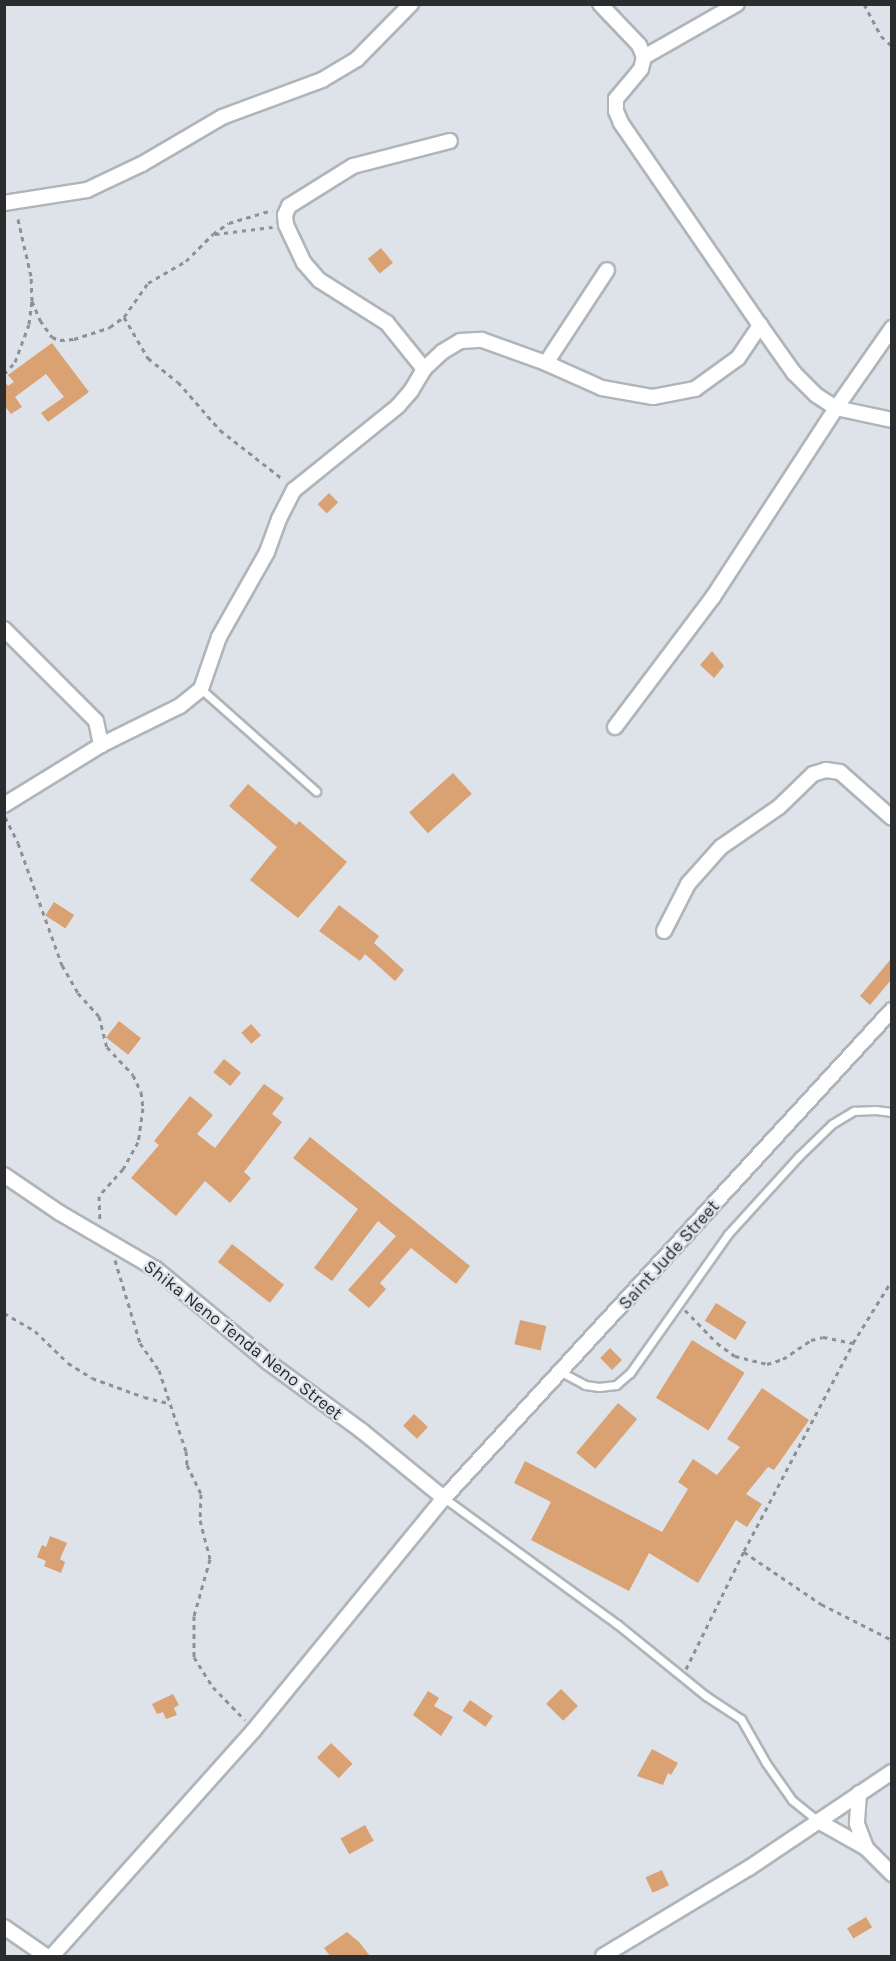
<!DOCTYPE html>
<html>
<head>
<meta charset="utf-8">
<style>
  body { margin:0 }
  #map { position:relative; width:896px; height:1961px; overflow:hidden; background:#dde3e8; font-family:Karla,sans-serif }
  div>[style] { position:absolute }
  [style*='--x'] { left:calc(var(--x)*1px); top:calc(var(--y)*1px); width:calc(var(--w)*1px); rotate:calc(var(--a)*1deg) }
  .building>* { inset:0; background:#daa172; transform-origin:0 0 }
  .path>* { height:3px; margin-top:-1.5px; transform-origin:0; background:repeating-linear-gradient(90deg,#8c9194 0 4.5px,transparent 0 9px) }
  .roads { filter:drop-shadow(2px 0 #afb5ba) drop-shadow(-2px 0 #afb5ba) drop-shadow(0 2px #afb5ba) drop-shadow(0 -2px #afb5ba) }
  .lane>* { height:7px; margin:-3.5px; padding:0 3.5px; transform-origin:3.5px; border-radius:3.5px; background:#fff }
  .street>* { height:14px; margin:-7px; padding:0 7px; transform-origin:7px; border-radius:7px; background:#fff }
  span { translate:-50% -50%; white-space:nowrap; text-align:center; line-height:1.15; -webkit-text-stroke:4.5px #dde3e8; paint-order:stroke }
  .street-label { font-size:18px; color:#2a2c2e }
  .frame { position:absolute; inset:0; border:6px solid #2a2c2e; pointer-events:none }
</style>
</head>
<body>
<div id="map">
  <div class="building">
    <div style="left:381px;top:248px;width:19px;height:17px;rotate:51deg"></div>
    <div style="clip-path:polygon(52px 343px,89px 392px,48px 422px,41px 413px,64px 397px,46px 374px,15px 397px,22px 407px,11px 414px,4px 405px,4px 381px,8px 386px,14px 382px,8px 375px)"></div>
    <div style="left:329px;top:493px;width:13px;height:16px;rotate:45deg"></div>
    <div style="clip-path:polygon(712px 651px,724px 666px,714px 678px,700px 665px)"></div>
    <div style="left:453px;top:773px;width:28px;height:59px;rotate:48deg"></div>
    <div style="clip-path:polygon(248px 784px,296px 825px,299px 821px,347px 862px,298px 918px,250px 880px,277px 847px,229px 806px)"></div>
    <div style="left:54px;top:902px;width:24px;height:16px;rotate:33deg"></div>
    <div style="clip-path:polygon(339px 905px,379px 936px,374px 943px,404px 970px,395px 981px,365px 954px,360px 961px,319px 931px)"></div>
    <div style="clip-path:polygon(891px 959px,891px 980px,870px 1005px,860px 996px)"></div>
    <div style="left:119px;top:1021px;width:28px;height:21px;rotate:38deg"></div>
    <div style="left:251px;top:1024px;width:15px;height:13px;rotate:48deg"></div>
    <div style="left:224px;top:1059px;width:22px;height:17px;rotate:39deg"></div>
    <div style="clip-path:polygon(264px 1084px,284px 1098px,272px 1114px,282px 1122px,244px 1172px,251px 1178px,230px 1203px,205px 1181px,176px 1216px,131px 1178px,159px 1145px,154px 1141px,190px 1096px,213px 1115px,197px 1134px,215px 1148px)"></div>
    <div style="clip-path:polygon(310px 1137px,470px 1266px,456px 1284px,411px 1248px,380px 1283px,386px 1289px,369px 1308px,348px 1290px,396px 1236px,378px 1221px,332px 1281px,314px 1268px,358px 1209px,293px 1158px)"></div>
    <div style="left:232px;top:1244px;width:66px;height:23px;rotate:38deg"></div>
    <div style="left:716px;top:1303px;width:36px;height:21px;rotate:32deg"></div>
    <div style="left:520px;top:1320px;width:27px;height:25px;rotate:13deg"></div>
    <div style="left:692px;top:1340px;width:62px;height:68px;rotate:32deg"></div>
    <div style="left:610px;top:1348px;width:17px;height:14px;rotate:45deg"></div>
    <div style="clip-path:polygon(762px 1388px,809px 1420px,774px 1470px,768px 1467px,746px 1494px,762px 1504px,747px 1527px,736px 1520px,698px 1583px,649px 1553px,629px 1591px,531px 1540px,551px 1502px,514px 1483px,525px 1461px,662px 1532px,688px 1489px,678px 1482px,693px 1459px,717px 1475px,740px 1447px,727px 1439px)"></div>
    <div style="left:618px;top:1403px;width:25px;height:65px;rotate:40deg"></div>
    <div style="left:414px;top:1414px;width:19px;height:16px;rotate:43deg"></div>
    <div style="clip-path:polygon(50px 1536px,67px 1543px,60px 1559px,65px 1562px,61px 1573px,44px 1566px,46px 1561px,37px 1557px,42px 1545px,46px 1547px)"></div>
    <div style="left:561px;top:1689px;width:24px;height:21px;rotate:45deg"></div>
    <div style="clip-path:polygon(428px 1691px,439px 1698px,434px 1706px,453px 1717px,441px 1736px,413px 1715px)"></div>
    <div style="clip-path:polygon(173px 1694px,179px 1705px,174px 1708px,177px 1715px,166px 1719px,163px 1712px,157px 1714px,152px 1704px)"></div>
    <div style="left:470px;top:1700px;width:28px;height:13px;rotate:35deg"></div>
    <div style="left:331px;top:1743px;width:30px;height:20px;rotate:44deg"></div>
    <div style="clip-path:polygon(652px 1749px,678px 1763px,671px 1775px,668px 1773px,663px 1785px,637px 1776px)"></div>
    <div style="left:365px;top:1825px;width:18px;height:28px;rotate:61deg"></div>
    <div style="left:662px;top:1870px;width:17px;height:18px;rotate:66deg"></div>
    <div style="left:866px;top:1917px;width:12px;height:22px;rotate:59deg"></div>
    <div style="clip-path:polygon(347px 1932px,359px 1942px,370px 1956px,330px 1956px,324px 1948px)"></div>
  </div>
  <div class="path">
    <div style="--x:864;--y:4;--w:36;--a:62"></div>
    <div style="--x:881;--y:36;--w:15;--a:42"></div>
    <div style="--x:215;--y:234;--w:58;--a:-6.9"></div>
    <div style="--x:32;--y:301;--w:21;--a:67"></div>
    <div style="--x:40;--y:320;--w:21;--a:55"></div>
    <div style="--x:52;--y:337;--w:9;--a:21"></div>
    <div style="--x:60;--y:340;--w:14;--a:-4"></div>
    <div style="--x:74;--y:339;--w:38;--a:-18"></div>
    <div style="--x:110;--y:327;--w:17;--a:-36"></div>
    <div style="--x:124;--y:317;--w:42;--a:-54.8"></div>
    <div style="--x:148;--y:283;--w:44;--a:-30.1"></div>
    <div style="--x:186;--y:261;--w:38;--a:-45"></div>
    <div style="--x:213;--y:234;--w:19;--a:-35"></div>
    <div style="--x:229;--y:223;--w:45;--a:-16.8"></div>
    <div style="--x:124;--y:317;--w:48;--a:59.7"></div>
    <div style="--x:148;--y:358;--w:38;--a:39"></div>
    <div style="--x:178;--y:382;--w:64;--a:48.8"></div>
    <div style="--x:220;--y:430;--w:81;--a:38"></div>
    <div style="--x:4;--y:374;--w:16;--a:-47"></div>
    <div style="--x:15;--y:362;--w:40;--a:-69.8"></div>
    <div style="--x:29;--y:324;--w:23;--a:-83"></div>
    <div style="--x:32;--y:301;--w:25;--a:-92"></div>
    <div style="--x:31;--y:276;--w:63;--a:-102.9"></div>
    <div style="--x:5;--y:817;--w:29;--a:63"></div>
    <div style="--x:18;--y:843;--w:130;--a:70.2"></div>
    <div style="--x:62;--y:965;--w:32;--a:60"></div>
    <div style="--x:78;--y:993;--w:31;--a:48"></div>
    <div style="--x:99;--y:1016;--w:32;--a:76"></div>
    <div style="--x:107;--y:1047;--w:38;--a:47"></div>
    <div style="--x:133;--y:1075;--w:19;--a:65"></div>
    <div style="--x:141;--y:1092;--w:16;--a:83"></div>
    <div style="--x:143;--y:1108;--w:34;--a:98"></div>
    <div style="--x:138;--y:1142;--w:31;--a:119"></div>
    <div style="--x:123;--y:1169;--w:36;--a:132"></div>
    <div style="--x:99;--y:1196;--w:24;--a:88"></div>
    <div style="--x:115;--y:1260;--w:87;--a:73.2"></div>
    <div style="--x:140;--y:1343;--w:33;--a:55"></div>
    <div style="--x:159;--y:1370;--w:85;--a:71.6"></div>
    <div style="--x:186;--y:1451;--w:14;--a:86"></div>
    <div style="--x:187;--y:1465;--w:32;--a:64"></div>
    <div style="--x:201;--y:1494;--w:26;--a:92"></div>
    <div style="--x:200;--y:1520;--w:40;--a:75.6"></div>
    <div style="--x:210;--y:1559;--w:59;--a:105.7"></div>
    <div style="--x:194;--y:1616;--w:41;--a:90"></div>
    <div style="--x:194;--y:1657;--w:36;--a:58"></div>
    <div style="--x:213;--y:1687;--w:46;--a:45.9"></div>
    <div style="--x:685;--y:1310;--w:46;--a:45.9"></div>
    <div style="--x:717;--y:1343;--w:22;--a:36"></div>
    <div style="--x:735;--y:1356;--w:33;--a:14"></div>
    <div style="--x:767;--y:1364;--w:17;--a:-17"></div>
    <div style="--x:783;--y:1359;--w:34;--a:-34"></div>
    <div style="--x:811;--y:1340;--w:12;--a:-14"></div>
    <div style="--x:823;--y:1337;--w:31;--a:11"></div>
    <div style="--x:4;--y:1313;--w:36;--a:30"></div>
    <div style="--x:35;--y:1331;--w:46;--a:44.1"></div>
    <div style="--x:68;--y:1363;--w:28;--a:32"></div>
    <div style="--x:92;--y:1378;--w:55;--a:20.1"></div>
    <div style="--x:144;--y:1397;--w:25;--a:14"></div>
    <div style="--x:744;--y:1552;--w:93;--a:34"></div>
    <div style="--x:821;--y:1604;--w:80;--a:26.9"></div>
    <div style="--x:686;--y:1669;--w:131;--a:-63.8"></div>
    <div style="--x:744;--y:1551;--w:235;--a:-62.3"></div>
    <div style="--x:853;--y:1343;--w:74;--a:-58.2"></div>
  </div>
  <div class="roads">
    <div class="lane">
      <div style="--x:201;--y:689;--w:154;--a:41.6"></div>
      <div style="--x:561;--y:1372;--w:27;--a:28"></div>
      <div style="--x:585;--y:1385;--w:14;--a:8"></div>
      <div style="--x:599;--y:1387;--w:17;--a:-7"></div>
      <div style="--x:616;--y:1385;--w:18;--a:-41"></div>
      <div style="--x:630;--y:1373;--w:170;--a:-54.8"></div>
      <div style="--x:728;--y:1234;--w:105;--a:-47.7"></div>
      <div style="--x:799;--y:1156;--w:46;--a:-44.1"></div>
      <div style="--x:832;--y:1124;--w:26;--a:-31"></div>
      <div style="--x:854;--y:1111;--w:21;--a:-3"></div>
      <div style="--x:875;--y:1110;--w:17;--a:7"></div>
      <div style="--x:444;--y:1498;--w:214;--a:36.1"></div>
      <div style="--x:617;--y:1624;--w:114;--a:39"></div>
      <div style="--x:706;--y:1696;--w:42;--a:33.3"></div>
      <div style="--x:741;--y:1719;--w:51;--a:60.4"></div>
      <div style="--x:766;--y:1763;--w:45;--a:54.9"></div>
      <div style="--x:792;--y:1800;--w:33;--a:39"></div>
    </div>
    <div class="street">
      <div style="--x:600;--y:4;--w:57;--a:46.4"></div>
      <div style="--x:639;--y:45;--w:13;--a:67"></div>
      <div style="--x:644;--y:57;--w:12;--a:104"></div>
      <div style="--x:641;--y:69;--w:39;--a:130"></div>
      <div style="--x:616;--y:99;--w:12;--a:90"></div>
      <div style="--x:616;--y:111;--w:13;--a:67"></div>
      <div style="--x:621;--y:123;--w:245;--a:55.5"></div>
      <div style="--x:760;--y:325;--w:59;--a:54.7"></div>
      <div style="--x:794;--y:373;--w:31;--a:45"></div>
      <div style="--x:816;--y:395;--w:24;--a:33"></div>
      <div style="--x:836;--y:408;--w:57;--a:12.1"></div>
      <div style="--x:644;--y:57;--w:107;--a:-29.7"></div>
      <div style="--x:4;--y:203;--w:84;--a:-8.9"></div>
      <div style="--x:87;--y:190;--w:61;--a:-25.3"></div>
      <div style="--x:142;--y:164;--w:93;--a:-30.4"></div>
      <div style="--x:222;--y:117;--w:107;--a:-20.3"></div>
      <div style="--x:322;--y:80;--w:41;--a:-31"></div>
      <div style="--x:357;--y:59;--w:77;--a:-45.5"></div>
      <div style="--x:546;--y:363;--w:111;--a:-56.7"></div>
      <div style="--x:424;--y:369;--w:59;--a:-128.8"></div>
      <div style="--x:387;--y:323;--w:80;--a:-147.7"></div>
      <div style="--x:319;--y:280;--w:23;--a:-131"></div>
      <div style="--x:304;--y:263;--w:42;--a:-115.3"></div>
      <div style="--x:286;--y:225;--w:10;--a:-96"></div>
      <div style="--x:285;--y:215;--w:10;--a:-66"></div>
      <div style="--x:289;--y:206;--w:75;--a:-32"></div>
      <div style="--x:353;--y:166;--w:100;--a:-14.5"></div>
      <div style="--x:4;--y:629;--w:130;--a:45"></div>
      <div style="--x:96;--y:721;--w:25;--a:78"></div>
      <div style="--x:615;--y:727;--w:163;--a:-53"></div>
      <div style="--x:713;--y:597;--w:225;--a:-56.9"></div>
      <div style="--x:836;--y:408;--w:98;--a:-55"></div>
      <div style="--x:4;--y:805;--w:114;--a:-31.7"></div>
      <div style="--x:101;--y:745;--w:88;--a:-26.3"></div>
      <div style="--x:180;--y:706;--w:27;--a:-39"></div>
      <div style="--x:201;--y:689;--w:55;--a:-70.9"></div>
      <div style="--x:219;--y:637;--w:98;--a:-60.5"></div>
      <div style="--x:267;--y:552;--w:35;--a:-70"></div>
      <div style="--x:279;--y:519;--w:33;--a:-63"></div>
      <div style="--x:294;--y:490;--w:134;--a:-38.9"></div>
      <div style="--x:398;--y:406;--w:20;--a:-49"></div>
      <div style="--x:411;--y:391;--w:26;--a:-59"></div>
      <div style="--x:424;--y:369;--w:25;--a:-43"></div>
      <div style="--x:442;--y:352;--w:21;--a:-31"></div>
      <div style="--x:460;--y:341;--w:22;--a:-3"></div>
      <div style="--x:482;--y:340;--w:68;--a:19.8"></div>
      <div style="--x:546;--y:363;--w:61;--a:24.1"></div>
      <div style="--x:602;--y:388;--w:52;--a:10"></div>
      <div style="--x:653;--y:397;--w:43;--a:-10.8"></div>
      <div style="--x:695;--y:389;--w:53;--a:-35.8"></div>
      <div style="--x:738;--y:358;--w:40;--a:-56"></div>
      <div style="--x:664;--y:931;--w:53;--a:-62.9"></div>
      <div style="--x:688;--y:884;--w:50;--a:-48.3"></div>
      <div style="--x:721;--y:847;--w:70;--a:-34.6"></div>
      <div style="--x:779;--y:807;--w:47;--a:-44.1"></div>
      <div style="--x:813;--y:774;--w:14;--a:-17"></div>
      <div style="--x:826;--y:770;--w:14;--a:8"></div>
      <div style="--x:840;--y:772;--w:69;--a:41.5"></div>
      <div style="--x:4;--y:1175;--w:68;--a:34.2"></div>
      <div style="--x:60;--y:1213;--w:111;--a:30.3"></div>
      <div style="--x:156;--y:1269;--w:146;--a:39.7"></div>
      <div style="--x:268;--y:1362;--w:117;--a:36.3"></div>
      <div style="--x:362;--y:1431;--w:106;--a:39.3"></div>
      <div style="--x:859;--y:1793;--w:31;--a:94"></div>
      <div style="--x:857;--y:1824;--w:26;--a:69"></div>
      <div style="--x:818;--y:1821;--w:55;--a:29.4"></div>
      <div style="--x:866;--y:1848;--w:37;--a:45"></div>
      <div style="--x:4;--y:1927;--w:51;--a:34.6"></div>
      <div style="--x:52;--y:1956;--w:303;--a:-48.2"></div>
      <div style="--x:254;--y:1730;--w:300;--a:-50.7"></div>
      <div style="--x:444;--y:1498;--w:662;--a:-47.45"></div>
      <div style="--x:603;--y:1956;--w:170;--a:-31.1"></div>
      <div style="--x:749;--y:1868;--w:172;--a:-33.9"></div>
    </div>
  </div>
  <div class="street-label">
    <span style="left:669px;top:1255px;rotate:-48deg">Saint Jude Street</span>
    <span style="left:243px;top:1340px;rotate:38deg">Shika Neno Tenda Neno Street</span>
  </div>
  <div class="frame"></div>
</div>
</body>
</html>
